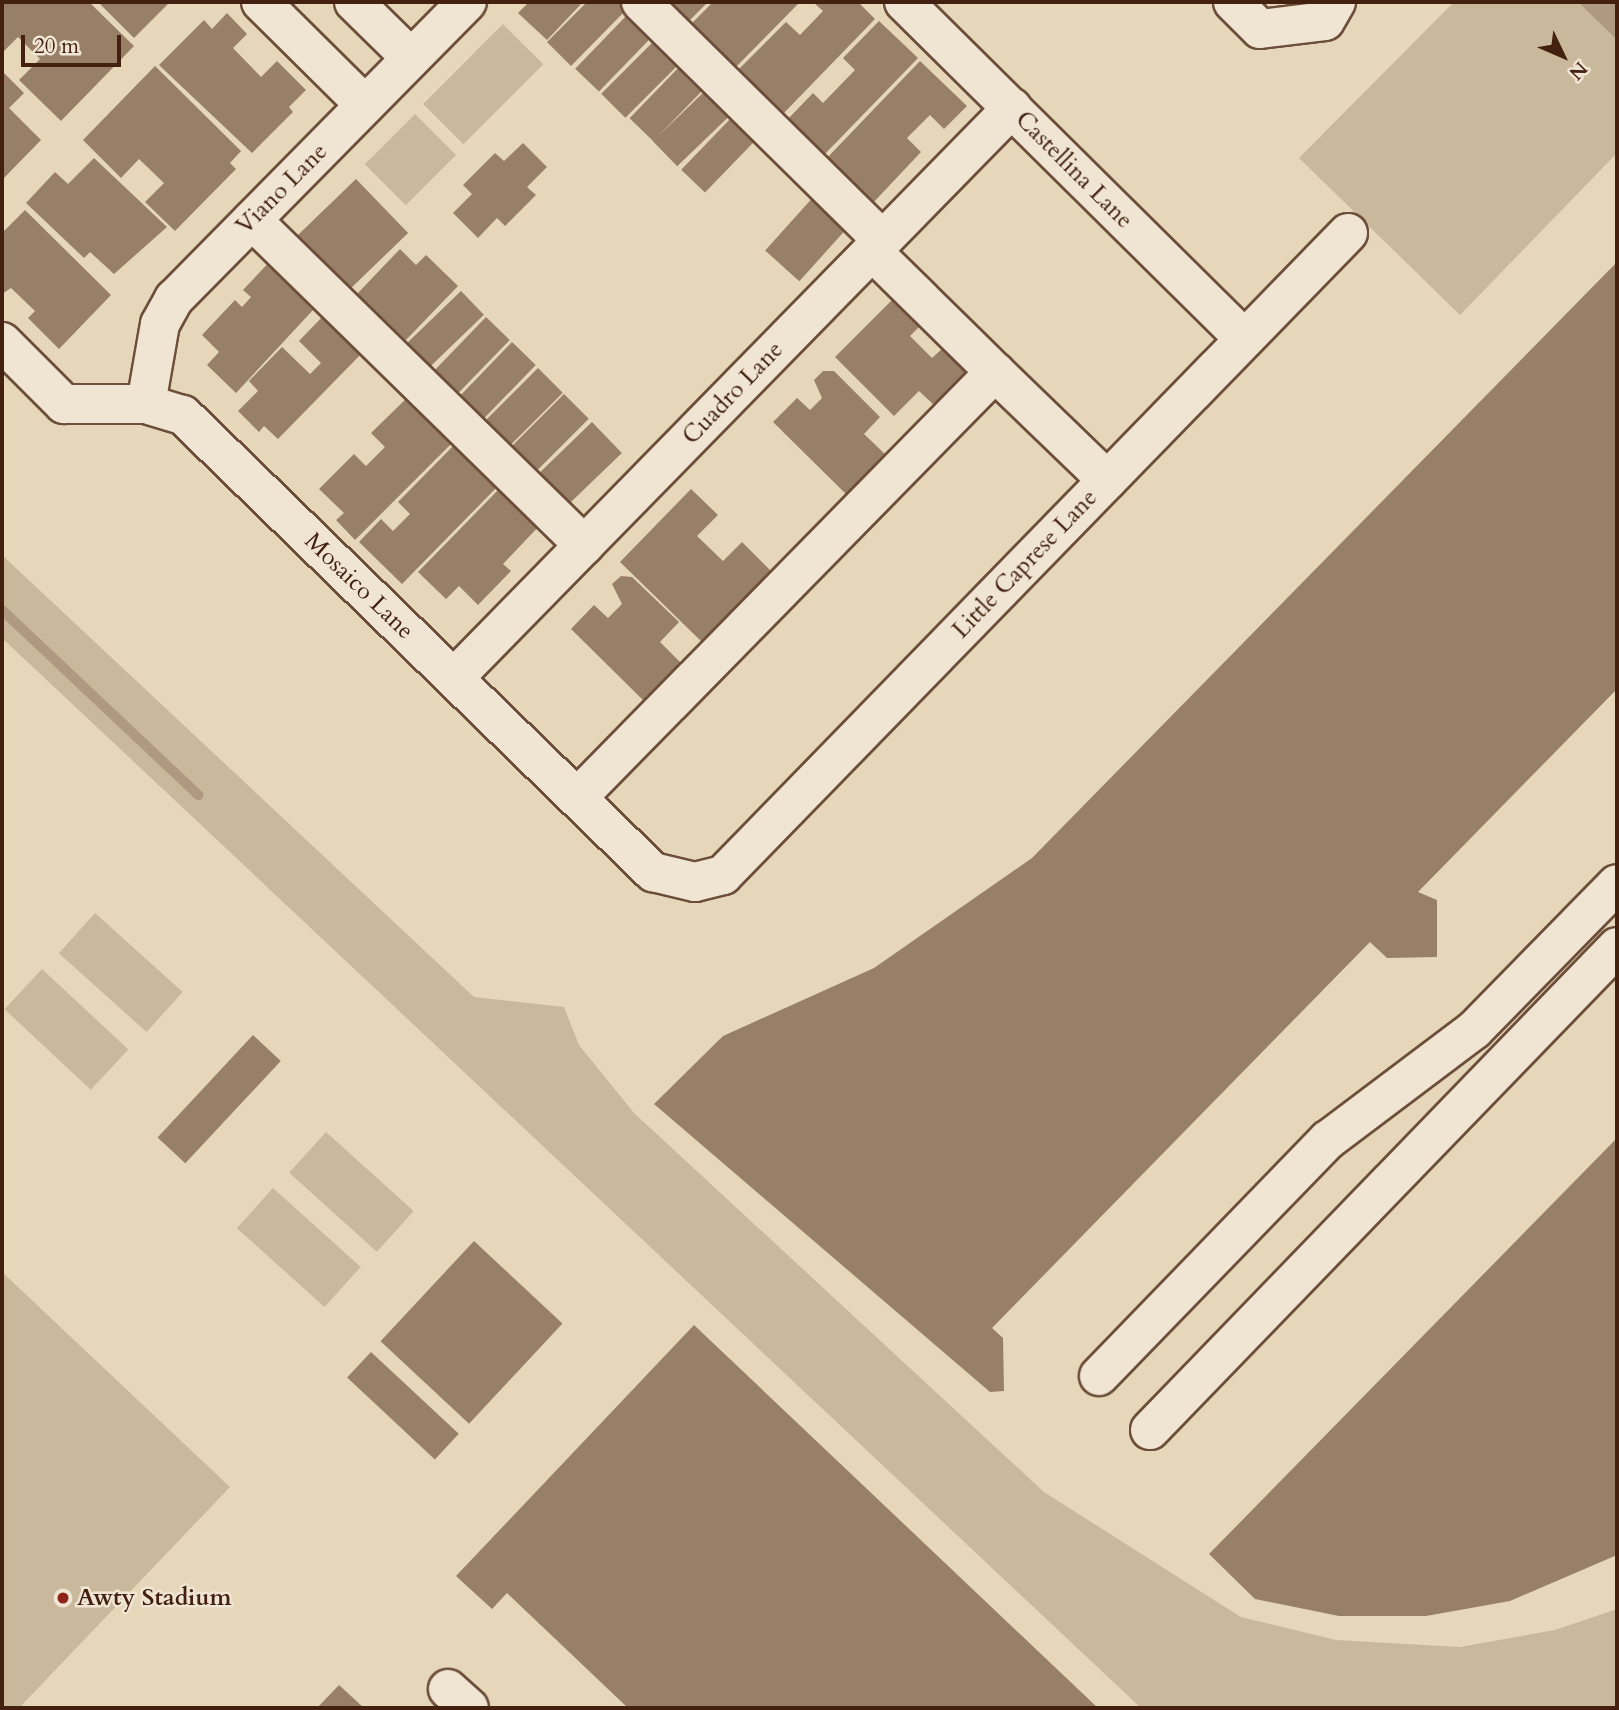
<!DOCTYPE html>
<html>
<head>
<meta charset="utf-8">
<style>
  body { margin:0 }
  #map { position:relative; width:1619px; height:1710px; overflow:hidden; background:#e6d7ba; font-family:Cardo,serif }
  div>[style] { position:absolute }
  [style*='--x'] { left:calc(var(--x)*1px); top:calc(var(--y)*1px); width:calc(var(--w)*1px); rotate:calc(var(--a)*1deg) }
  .green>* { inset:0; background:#cab89d; transform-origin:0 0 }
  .water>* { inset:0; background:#af9980 }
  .stream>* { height:10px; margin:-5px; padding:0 5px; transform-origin:5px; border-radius:5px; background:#af9980 }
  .building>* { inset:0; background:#987f68; transform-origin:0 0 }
  .roads { filter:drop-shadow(2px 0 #6c4e3a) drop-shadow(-2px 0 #6c4e3a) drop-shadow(0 2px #6c4e3a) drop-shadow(0 -2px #6c4e3a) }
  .minor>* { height:38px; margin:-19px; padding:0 19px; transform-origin:19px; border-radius:19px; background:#efe5d2 }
  .dots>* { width:19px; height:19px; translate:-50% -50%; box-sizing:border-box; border:4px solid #efe5d2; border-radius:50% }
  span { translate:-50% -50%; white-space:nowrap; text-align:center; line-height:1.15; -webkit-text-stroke:5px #efe5d2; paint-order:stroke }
  .street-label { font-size:24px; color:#432010 }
  .poi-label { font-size:24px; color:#432010; font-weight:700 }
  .left { translate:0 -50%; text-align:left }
  .frame { position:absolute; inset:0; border:4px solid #432010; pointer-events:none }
  .north { position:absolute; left:1528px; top:21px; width:70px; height:70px; -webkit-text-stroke:5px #efe5d2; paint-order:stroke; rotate:134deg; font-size:19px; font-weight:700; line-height:28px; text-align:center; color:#432010 }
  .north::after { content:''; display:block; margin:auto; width:24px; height:32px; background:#432010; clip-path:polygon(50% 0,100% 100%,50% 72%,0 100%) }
  .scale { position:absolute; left:21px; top:35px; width:100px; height:32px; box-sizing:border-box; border:4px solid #432010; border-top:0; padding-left:9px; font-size:21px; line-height:24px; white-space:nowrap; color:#432010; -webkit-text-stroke:5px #efe5d2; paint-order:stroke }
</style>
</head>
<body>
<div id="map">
  <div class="green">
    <div style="clip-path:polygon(1454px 2px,1578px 2px,1617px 40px,1617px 153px,1460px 315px,1299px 158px)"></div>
    <div style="left:503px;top:24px;width:57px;height:113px;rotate:45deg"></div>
    <div style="left:415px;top:114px;width:58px;height:71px;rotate:45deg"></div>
    <div style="clip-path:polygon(2px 555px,474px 997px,564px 1007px,579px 1045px,634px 1113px,1044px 1492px,1241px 1617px,1336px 1640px,1460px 1647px,1555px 1630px,1617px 1609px,1617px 1708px,1141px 1708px,2px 638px)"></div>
    <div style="left:95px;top:913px;width:118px;height:54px;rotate:42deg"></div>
    <div style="left:42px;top:969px;width:118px;height:55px;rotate:43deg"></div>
    <div style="left:326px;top:1132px;width:118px;height:55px;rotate:42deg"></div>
    <div style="left:273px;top:1188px;width:118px;height:54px;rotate:42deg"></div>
    <div style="clip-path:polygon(2px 1272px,230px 1487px,19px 1708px,2px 1708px)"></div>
  </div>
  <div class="water">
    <div style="clip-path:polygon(1578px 2px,1617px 2px,1617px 40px)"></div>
  </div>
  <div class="stream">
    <div style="--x:2;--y:610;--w:270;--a:43.3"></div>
  </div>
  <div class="building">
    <div style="clip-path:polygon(2px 2px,89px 2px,134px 46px,61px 121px,19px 80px,40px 59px,18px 37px,2px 53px)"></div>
    <div style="clip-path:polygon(98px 2px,170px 2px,134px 38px)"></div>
    <div style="clip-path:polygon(529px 2px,583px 2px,547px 40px,518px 13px)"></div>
    <div style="clip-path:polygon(587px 2px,620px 2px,627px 9px,571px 66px,547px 42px)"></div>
    <div style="clip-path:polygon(664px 2px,708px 2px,686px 24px)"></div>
    <div style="clip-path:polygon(713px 2px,800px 2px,734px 69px,690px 25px)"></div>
    <div style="clip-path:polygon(813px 2px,858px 2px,875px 19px,781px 116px,736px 72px,786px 22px,800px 35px,823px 11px)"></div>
    <div style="clip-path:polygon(227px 13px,247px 34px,233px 48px,261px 77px,277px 61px,306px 90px,289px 107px,293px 112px,252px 153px,159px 65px,204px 20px,212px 29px)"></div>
    <div style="left:628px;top:14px;width:33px;height:76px;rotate:44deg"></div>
    <div style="clip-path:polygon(879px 21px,918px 58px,823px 156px,786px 121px,813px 93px,823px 103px,855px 70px,843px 58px)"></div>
    <div style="left:655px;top:40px;width:34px;height:76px;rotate:45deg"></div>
    <div style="clip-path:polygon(920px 61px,967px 106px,944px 129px,930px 115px,907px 138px,921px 152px,871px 205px,825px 160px)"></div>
    <div style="left:681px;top:65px;width:33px;height:74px;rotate:44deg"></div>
    <div style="clip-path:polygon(155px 66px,241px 151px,230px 163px,236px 169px,175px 231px,145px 202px,164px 183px,139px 159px,121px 178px,83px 140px)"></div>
    <div style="clip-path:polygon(2px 71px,24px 93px,9px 108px,41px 140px,2px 180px)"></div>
    <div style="left:709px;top:87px;width:35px;height:78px;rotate:46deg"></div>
    <div style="left:734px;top:115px;width:33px;height:76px;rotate:44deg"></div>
    <div style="clip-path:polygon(523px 143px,547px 167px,527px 187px,536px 195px,505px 226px,497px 218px,478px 238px,453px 213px,472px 194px,463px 185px,495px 153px,504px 161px)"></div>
    <div style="clip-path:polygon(94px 158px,167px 227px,114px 274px,90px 252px,84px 258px,26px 203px,55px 172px,68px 184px)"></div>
    <div style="left:356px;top:179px;width:75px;height:81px;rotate:46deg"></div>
    <div style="left:816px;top:194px;width:46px;height:76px;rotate:42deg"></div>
    <div style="clip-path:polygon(25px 210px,111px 295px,59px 349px,28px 318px,35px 311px,11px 288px,2px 294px,2px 233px)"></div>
    <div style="clip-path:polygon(400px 249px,416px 265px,426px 255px,458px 286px,404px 342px,356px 295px)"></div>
    <div style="clip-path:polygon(274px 257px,309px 290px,301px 298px,313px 310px,236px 393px,207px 365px,219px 352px,202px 335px,235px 300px,242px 307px,251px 297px,243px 290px)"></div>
    <div style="clip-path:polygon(1617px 262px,1617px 689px,1418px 892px,1437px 900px,1437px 957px,1387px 958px,1370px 942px,992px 1328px,1003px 1338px,1004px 1391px,990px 1392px,654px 1104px,723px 1036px,874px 968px,1032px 858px)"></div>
    <div style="left:461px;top:291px;width:33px;height:76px;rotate:46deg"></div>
    <div style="clip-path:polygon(895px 297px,922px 324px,910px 336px,932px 358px,943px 348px,969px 373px,936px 407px,919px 391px,894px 416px,835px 357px)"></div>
    <div style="clip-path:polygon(327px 312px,365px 350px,278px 439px,264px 426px,259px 432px,238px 411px,258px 391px,249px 381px,282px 347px,310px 374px,321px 363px,299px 341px)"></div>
    <div style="left:486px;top:317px;width:33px;height:75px;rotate:44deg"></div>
    <div style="left:512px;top:342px;width:33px;height:75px;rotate:44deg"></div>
    <div style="left:538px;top:368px;width:35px;height:76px;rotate:45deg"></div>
    <div style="clip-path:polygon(823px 371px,834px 371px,880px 417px,864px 434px,887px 456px,848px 496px,773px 422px,797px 398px,810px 410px,822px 398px,814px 380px)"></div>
    <div style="clip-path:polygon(412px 393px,457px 438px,355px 540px,336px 520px,344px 513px,319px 489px,354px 454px,366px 466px,385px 447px,371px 433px)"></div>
    <div style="left:564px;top:394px;width:35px;height:76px;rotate:45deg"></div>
    <div style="left:592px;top:422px;width:43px;height:78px;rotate:46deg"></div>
    <div style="clip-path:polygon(458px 441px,501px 483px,402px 584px,359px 542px,381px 519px,393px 531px,410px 514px,398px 502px)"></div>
    <div style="clip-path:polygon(504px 484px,543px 522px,503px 564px,511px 571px,478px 605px,459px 586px,446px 599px,418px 572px)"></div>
    <div style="clip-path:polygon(691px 489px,718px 515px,697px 536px,723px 561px,742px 542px,773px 573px,704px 644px,620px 562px)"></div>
    <div style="clip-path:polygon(621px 576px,632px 577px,679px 622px,660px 642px,683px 665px,645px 702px,571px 629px,594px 605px,608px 618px,622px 604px,612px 584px)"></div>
    <div style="left:253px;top:1035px;width:38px;height:140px;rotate:43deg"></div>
    <div style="clip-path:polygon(1617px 1138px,1617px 1555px,1510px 1601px,1426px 1616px,1339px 1616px,1255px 1599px,1209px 1554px)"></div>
    <div style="left:474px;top:1241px;width:121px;height:137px;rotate:43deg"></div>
    <div style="clip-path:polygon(694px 1325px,1098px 1708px,628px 1708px,507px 1593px,492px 1609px,456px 1576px)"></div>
    <div style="left:371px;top:1352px;width:120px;height:35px;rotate:43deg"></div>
    <div style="clip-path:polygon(339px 1685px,364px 1708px,317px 1708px)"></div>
  </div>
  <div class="roads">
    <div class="minor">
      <div style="--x:261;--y:2;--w:146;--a:44.7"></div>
      <div style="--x:354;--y:2;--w:80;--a:44.5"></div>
      <div style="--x:641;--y:2;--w:339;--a:44.6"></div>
      <div style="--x:904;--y:2;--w:479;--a:44.7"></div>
      <div style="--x:1233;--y:2;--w:38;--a:45"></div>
      <div style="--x:1260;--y:29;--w:65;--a:-7"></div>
      <div style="--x:1325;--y:21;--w:22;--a:-60"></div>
      <div style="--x:252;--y:220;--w:465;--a:44.4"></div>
      <div style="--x:2;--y:342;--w:88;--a:45"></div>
      <div style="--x:64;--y:404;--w:82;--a:0"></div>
      <div style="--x:146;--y:404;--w:39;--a:17"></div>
      <div style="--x:183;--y:415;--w:656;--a:44.2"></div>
      <div style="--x:653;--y:872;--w:43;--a:13.4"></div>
      <div style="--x:695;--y:882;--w:29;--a:-14"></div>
      <div style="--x:723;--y:875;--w:896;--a:-45.77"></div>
      <div style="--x:995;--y:372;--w:156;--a:44"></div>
      <div style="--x:146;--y:404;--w:81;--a:-80.1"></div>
      <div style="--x:160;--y:324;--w:29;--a:-61"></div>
      <div style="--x:174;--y:299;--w:417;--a:-45.4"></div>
      <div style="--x:454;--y:678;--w:798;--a:-45.61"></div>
      <div style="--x:577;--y:798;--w:597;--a:-45.54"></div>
      <div style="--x:995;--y:372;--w:173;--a:-135.5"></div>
      <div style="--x:1099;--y:1376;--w:329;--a:-45.9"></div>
      <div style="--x:1328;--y:1140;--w:183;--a:-37"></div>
      <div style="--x:1474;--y:1030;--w:204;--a:-45.6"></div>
      <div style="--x:1150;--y:1430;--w:672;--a:-45.96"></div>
      <div style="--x:448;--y:1689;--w:28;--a:42"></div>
    </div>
  </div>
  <div class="dots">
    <div style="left:63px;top:1598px;background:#8f2418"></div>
  </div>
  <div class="street-label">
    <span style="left:1074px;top:170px;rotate:45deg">Castellina Lane</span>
    <span style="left:282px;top:189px;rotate:-45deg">Viano Lane</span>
    <span style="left:733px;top:393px;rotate:-46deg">Cuadro Lane</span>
    <span style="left:1025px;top:564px;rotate:-46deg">Little Caprese Lane</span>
    <span style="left:359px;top:586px;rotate:44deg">Mosaico Lane</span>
  </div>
  <div class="poi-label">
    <span class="left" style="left:77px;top:1598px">Awty Stadium</span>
  </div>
  <div class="frame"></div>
  <div class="north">N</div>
  <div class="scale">20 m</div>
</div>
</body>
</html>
